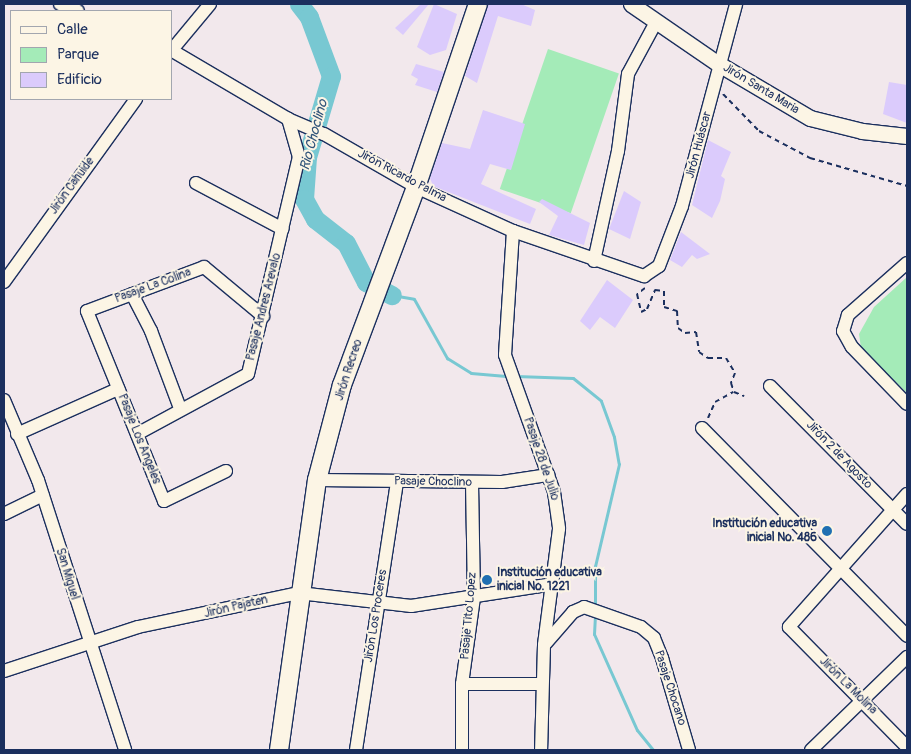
<!DOCTYPE html>
<html>
<head>
<meta charset="utf-8">
<style>
  body { margin:0 }
  #map { position:relative; width:911px; height:754px; overflow:hidden; background:#f2e8ec; font-family:Pangolin,sans-serif }
  div>[style] { position:absolute }
  [style*='--x'] { left:calc(var(--x)*1px); top:calc(var(--y)*1px); width:calc(var(--w)*1px); rotate:calc(var(--a)*1deg) }
  .green>* { inset:0; background:#a4ebb8; transform-origin:0 0 }
  .stream>* { height:3px; margin:-1.5px; padding:0 1.5px; transform-origin:1.5px; border-radius:1.5px; background:#78c8d2 }
  .river>* { height:19px; margin:-9.5px; padding:0 9.5px; transform-origin:9.5px; border-radius:9.5px; background:#78c8d2 }
  .building>* { inset:0; background:#dbcbfc }
  .path>* { height:2px; margin-top:-1px; transform-origin:0; background:repeating-linear-gradient(90deg,#1b2f5e 0 5px,transparent 0 9px) }
  .roads { filter:drop-shadow(1px 0 #1b2f5e) drop-shadow(-1px 0 #1b2f5e) drop-shadow(0 1px #1b2f5e) drop-shadow(0 -1px #1b2f5e) }
  .minor>* { height:12px; margin:-6px; padding:0 6px; transform-origin:6px; border-radius:6px; background:#fcf5e5 }
  .tertiary>* { height:15px; margin:-7.5px; padding:0 7.5px; transform-origin:7.5px; border-radius:7.5px; background:#fcf5e5 }
  .secondary>* { height:18px; margin:-9px; padding:0 9px; transform-origin:9px; border-radius:9px; background:#fcf5e5 }
  .dots>* { width:14px; height:14px; translate:-50% -50%; box-sizing:border-box; border:2px solid #fcf5e5; border-radius:50% }
  span { translate:-50% -50%; white-space:nowrap; text-align:center; line-height:1.15; -webkit-text-stroke:4px #fcf5e5; paint-order:stroke }
  .street-label { font-size:12px; color:#1b2f5e }
  .poi-label { font-size:12px; color:#1b2f5e; font-weight:700 }
  .right { translate:-100% -50%; text-align:right }
  .left { translate:0 -50%; text-align:left }
  .water-label { font-size:14px; color:#32557b; font-style:italic }
  .frame { position:absolute; inset:0; border:5px solid #1b2f5e; pointer-events:none }
  .legend { position:absolute; left:10px; top:10px; width:162px; height:90px; box-sizing:border-box; background:#fcf5e5; border:1px solid #a2a6af; margin:0; padding:6px 9px; list-style:none; font-size:15px; color:#1b2f5e }
  .legend li { display:flex; align-items:center; gap:10px; height:25px }
  .legend b { width:25px; border:1px solid #a2a6af }
</style>
</head>
<body>
<div id="map">
  <div class="green">
    <div style="left:548px;top:49px;width:75px;height:148px;rotate:19deg"></div>
    <div style="clip-path:polygon(907px 277px,907px 393px,861px 348px,859px 334px,874px 307px)"></div>
  </div>
  <div class="stream">
    <div style="--x:392;--y:295;--w:22;--a:10"></div>
    <div style="--x:414;--y:299;--w:68;--a:60.8"></div>
    <div style="--x:447;--y:358;--w:28;--a:32"></div>
    <div style="--x:471;--y:373;--w:38;--a:5"></div>
    <div style="--x:516;--y:376;--w:57;--a:2"></div>
    <div style="--x:573;--y:378;--w:36;--a:39"></div>
    <div style="--x:601;--y:401;--w:38;--a:70"></div>
    <div style="--x:614;--y:437;--w:27;--a:80"></div>
    <div style="--x:619;--y:464;--w:105;--a:103.2"></div>
    <div style="--x:595;--y:566;--w:42;--a:90"></div>
    <div style="--x:595;--y:615;--w:19;--a:93"></div>
    <div style="--x:594;--y:634;--w:105;--a:65.9"></div>
    <div style="--x:637;--y:730;--w:26;--a:51"></div>
  </div>
  <div class="river">
    <div style="--x:299;--y:4;--w:16;--a:52"></div>
    <div style="--x:309;--y:17;--w:63;--a:69.6"></div>
    <div style="--x:331;--y:76;--w:84;--a:106.5"></div>
    <div style="--x:307;--y:157;--w:42;--a:94.1"></div>
    <div style="--x:304;--y:199;--w:23;--a:61"></div>
    <div style="--x:315;--y:219;--w:39;--a:38"></div>
    <div style="--x:346;--y:243;--w:44;--a:62.9"></div>
    <div style="--x:366;--y:282;--w:29;--a:27"></div>
  </div>
  <div class="building">
    <div style="clip-path:polygon(421px 4px,429px 4px,403px 35px,395px 28px)"></div>
    <div style="clip-path:polygon(434px 4px,457px 14px,446px 50px,430px 55px,417px 47px)"></div>
    <div style="clip-path:polygon(488px 4px,521px 4px,535px 10px,531px 26px,498px 16px,477px 83px,465px 76px)"></div>
    <div style="clip-path:polygon(416px 64px,444px 72px,437px 92px,415px 85px,418px 79px,411px 75px)"></div>
    <div style="clip-path:polygon(889px 82px,907px 85px,907px 123px,883px 114px)"></div>
    <div style="clip-path:polygon(483px 110px,525px 124px,511px 170px,490px 164px,481px 184px,536px 209px,530px 224px,433px 186px,430px 178px,442px 143px,470px 149px)"></div>
    <div style="clip-path:polygon(708px 140px,731px 152px,721px 176px,725px 179px,720px 201px,712px 218px,692px 205px)"></div>
    <div style="clip-path:polygon(624px 191px,641px 202px,630px 239px,609px 229px)"></div>
    <div style="clip-path:polygon(542px 199px,590px 223px,584px 245px,549px 235px,558px 216px,539px 202px)"></div>
    <div style="clip-path:polygon(681px 232px,710px 254px,697px 259px,692px 255px,682px 267px,670px 260px)"></div>
    <div style="clip-path:polygon(607px 280px,633px 300px,615px 328px,600px 317px,590px 330px,580px 321px)"></div>
  </div>
  <div class="path">
    <div style="--x:723;--y:94;--w:52;--a:45.8"></div>
    <div style="--x:759;--y:131;--w:58;--a:27.9"></div>
    <div style="--x:810;--y:158;--w:101;--a:16.1"></div>
    <div style="--x:645;--y:288;--w:10;--a:143"></div>
    <div style="--x:637;--y:294;--w:18;--a:77"></div>
    <div style="--x:641;--y:312;--w:7;--a:-27"></div>
    <div style="--x:647;--y:309;--w:21;--a:-67"></div>
    <div style="--x:655;--y:290;--w:9;--a:6"></div>
    <div style="--x:664;--y:291;--w:16;--a:90"></div>
    <div style="--x:664;--y:307;--w:14;--a:17"></div>
    <div style="--x:677;--y:311;--w:17;--a:87"></div>
    <div style="--x:678;--y:328;--w:9;--a:36"></div>
    <div style="--x:685;--y:333;--w:11;--a:-5"></div>
    <div style="--x:696;--y:332;--w:20;--a:81"></div>
    <div style="--x:699;--y:352;--w:11;--a:34"></div>
    <div style="--x:708;--y:358;--w:18;--a:0"></div>
    <div style="--x:726;--y:358;--w:17;--a:59"></div>
    <div style="--x:735;--y:373;--w:11;--a:112"></div>
    <div style="--x:731;--y:383;--w:9;--a:72"></div>
    <div style="--x:734;--y:392;--w:11;--a:22"></div>
    <div style="--x:708;--y:418;--w:17;--a:-66"></div>
    <div style="--x:715;--y:402;--w:21;--a:-29"></div>
  </div>
  <div class="roads">
    <div class="minor">
      <div style="--x:60;--y:4;--w:19;--a:21"></div>
      <div style="--x:171;--y:50;--w:136;--a:30.5"></div>
      <div style="--x:288;--y:119;--w:39;--a:23"></div>
      <div style="--x:324;--y:134;--w:106;--a:29.9"></div>
      <div style="--x:416;--y:187;--w:107;--a:24.4"></div>
      <div style="--x:513;--y:231;--w:139;--a:19"></div>
      <div style="--x:644;--y:276;--w:18;--a:-34"></div>
      <div style="--x:659;--y:266;--w:64;--a:-69"></div>
      <div style="--x:682;--y:206;--w:209;--a:-75"></div>
      <div style="--x:171;--y:51;--w:61;--a:-50.3"></div>
      <div style="--x:196;--y:183;--w:98;--a:27.9"></div>
      <div style="--x:513;--y:231;--w:124;--a:93.7"></div>
      <div style="--x:505;--y:355;--w:145;--a:70.3"></div>
      <div style="--x:554;--y:492;--w:37;--a:82"></div>
      <div style="--x:559;--y:529;--w:117;--a:97.4"></div>
      <div style="--x:544;--y:645;--w:105;--a:91.6"></div>
      <div style="--x:594;--y:261;--w:113;--a:-77.7"></div>
      <div style="--x:618;--y:151;--w:78;--a:-82.6"></div>
      <div style="--x:628;--y:74;--w:59;--a:-61.7"></div>
      <div style="--x:907;--y:263;--w:79;--a:138.6"></div>
      <div style="--x:848;--y:315;--w:17;--a:107"></div>
      <div style="--x:843;--y:331;--w:18;--a:61"></div>
      <div style="--x:852;--y:347;--w:79;--a:46"></div>
      <div style="--x:4;--y:282;--w:226;--a:-54.2"></div>
      <div style="--x:132;--y:294;--w:42;--a:62.8"></div>
      <div style="--x:151;--y:331;--w:82;--a:69.4"></div>
      <div style="--x:770;--y:386;--w:194;--a:45.2"></div>
      <div style="--x:4;--y:400;--w:87;--a:67"></div>
      <div style="--x:38;--y:480;--w:284;--a:72.1"></div>
      <div style="--x:702;--y:428;--w:292;--a:45.4"></div>
      <div style="--x:17;--y:434;--w:111;--a:-24"></div>
      <div style="--x:137;--y:434;--w:126;--a:-28.4"></div>
      <div style="--x:248;--y:374;--w:223;--a:-76.8"></div>
      <div style="--x:299;--y:157;--w:40;--a:-106"></div>
      <div style="--x:226;--y:471;--w:69;--a:154.2"></div>
      <div style="--x:164;--y:501;--w:205;--a:-112.1"></div>
      <div style="--x:87;--y:311;--w:125;--a:-20.6"></div>
      <div style="--x:204;--y:267;--w:77;--a:39.7"></div>
      <div style="--x:317;--y:480;--w:185;--a:0.6"></div>
      <div style="--x:502;--y:482;--w:47;--a:-8.7"></div>
      <div style="--x:907;--y:494;--w:178;--a:131.6"></div>
      <div style="--x:789;--y:627;--w:168;--a:45.5"></div>
      <div style="--x:4;--y:514;--w:43;--a:-26"></div>
      <div style="--x:546;--y:643;--w:41;--a:-48.9"></div>
      <div style="--x:573;--y:612;--w:12;--a:-24"></div>
      <div style="--x:584;--y:607;--w:60;--a:19.3"></div>
      <div style="--x:641;--y:627;--w:17;--a:40"></div>
      <div style="--x:654;--y:638;--w:22;--a:68"></div>
      <div style="--x:662;--y:658;--w:96;--a:73.6"></div>
      <div style="--x:4;--y:671;--w:141;--a:-18.2"></div>
      <div style="--x:138;--y:627;--w:165;--a:-11.9"></div>
      <div style="--x:299;--y:593;--w:113;--a:6.6"></div>
      <div style="--x:411;--y:606;--w:144;--a:-8.8"></div>
      <div style="--x:462;--y:684;--w:80;--a:0"></div>
      <div style="--x:356;--y:750;--w:271;--a:-81.3"></div>
      <div style="--x:462;--y:750;--w:66;--a:-90"></div>
      <div style="--x:462;--y:684;--w:88;--a:-82.1"></div>
      <div style="--x:474;--y:597;--w:115;--a:-91"></div>
      <div style="--x:811;--y:750;--w:134;--a:-44.1"></div>
    </div>
    <div class="tertiary">
      <div style="--x:631;--y:4;--w:104;--a:34.5"></div>
      <div style="--x:717;--y:63;--w:108;--a:30.6"></div>
      <div style="--x:810;--y:118;--w:54;--a:14"></div>
      <div style="--x:862;--y:131;--w:45;--a:6.3"></div>
    </div>
    <div class="secondary">
      <div style="--x:279;--y:750;--w:273;--a:-82"></div>
      <div style="--x:317;--y:480;--w:98;--a:-75.3"></div>
      <div style="--x:342;--y:385;--w:211;--a:-69.5"></div>
      <div style="--x:416;--y:187;--w:193;--a:-71.3"></div>
    </div>
  </div>
  <div class="dots">
    <div style="left:827px;top:531px;background:#1f6fb2"></div>
    <div style="left:487px;top:580px;background:#1f6fb2"></div>
  </div>
  <div class="street-label">
    <span style="left:761px;top:89px;rotate:31deg">Jirón Santa Maria</span>
    <span style="left:699px;top:145px;rotate:-75deg">Jirón Huáscar</span>
    <span style="left:402px;top:176px;rotate:28deg">Jirón Ricardo Palma</span>
    <span style="left:72px;top:186px;rotate:-54deg">Jirón Cahuide</span>
    <span style="left:153px;top:286px;rotate:-20deg">Pasaje La Colina</span>
    <span style="left:264px;top:307px;rotate:-76deg">Pasaje Andres Arevalo</span>
    <span style="left:349px;top:370px;rotate:-72deg">Jirón Recreo</span>
    <span style="left:139px;top:439px;rotate:68deg">Pasaje Los Angeles</span>
    <span style="left:839px;top:455px;rotate:46deg">Jirón 2 de Agosto</span>
    <span style="left:541px;top:459px;rotate:71deg">Pasaje 28 de Julio</span>
    <span style="left:433px;top:482px;rotate:1deg">Pasaje Choclino</span>
    <span style="left:67px;top:574px;rotate:73deg">San Miguel</span>
    <span style="left:236px;top:607px;rotate:-13deg">Jirón Pajaten</span>
    <span style="left:376px;top:616px;rotate:-81deg">Jirón Los Proceres</span>
    <span style="left:469px;top:616px;rotate:-85deg">Pasaje Tito Lopez</span>
    <span style="left:848px;top:686px;rotate:45deg">Jirón La Molina</span>
    <span style="left:670px;top:688px;rotate:72deg">Pasaje Chocano</span>
  </div>
  <div class="poi-label">
    <span class="right" style="left:817px;top:531px">Institución educativa<br>inicial No. 486</span>
    <span class="left" style="left:497px;top:580px">Institución educativa<br>inicial No. 1221</span>
  </div>
  <div class="water-label">
    <span style="left:314px;top:135px;rotate:-75deg">Rio Choclino</span>
  </div>
  <div class="frame"></div>
  <ul class="legend">
  <li><b style="height:6px;background:#fcf5e5"></b>Calle</li>
  <li><b style="height:14px;background:#a4ebb8"></b>Parque</li>
  <li><b style="height:14px;background:#dbcbfc"></b>Edificio</li>
  </ul>
</div>
</body>
</html>
